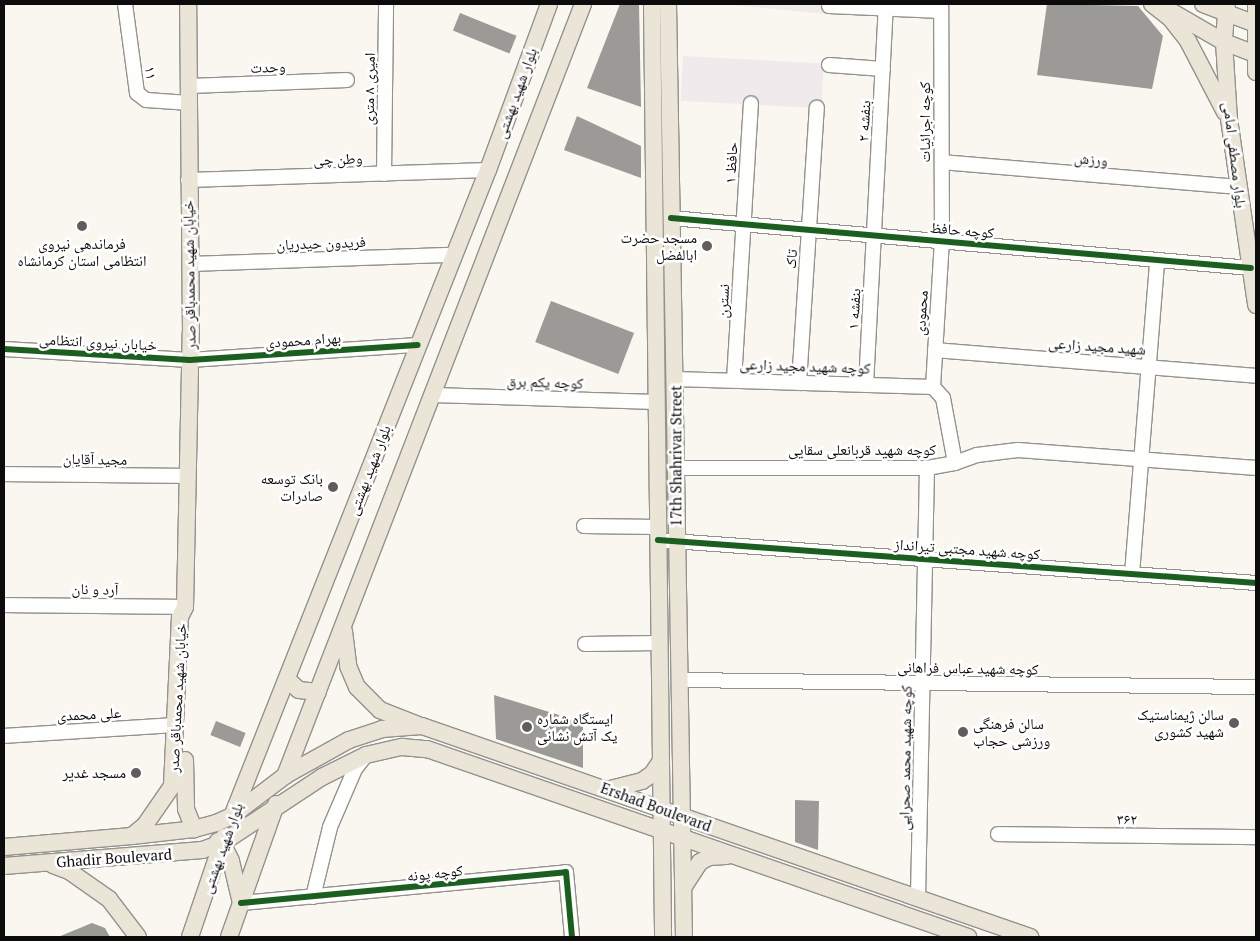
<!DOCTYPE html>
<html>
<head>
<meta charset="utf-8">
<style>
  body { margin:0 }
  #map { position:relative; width:1260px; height:941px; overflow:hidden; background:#faf7f0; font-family:"PT Serif","Noto Naskh Arabic",serif }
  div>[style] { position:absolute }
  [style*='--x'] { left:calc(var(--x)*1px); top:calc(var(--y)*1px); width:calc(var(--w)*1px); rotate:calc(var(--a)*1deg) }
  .industrial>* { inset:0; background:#f1eaed; transform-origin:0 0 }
  .building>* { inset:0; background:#9c9a96; transform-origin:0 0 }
  .roads { filter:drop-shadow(1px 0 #93928f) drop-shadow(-1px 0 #93928f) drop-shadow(0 1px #93928f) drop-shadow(0 -1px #93928f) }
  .minor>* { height:14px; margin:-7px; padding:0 7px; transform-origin:7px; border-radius:7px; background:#fefefd }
  .major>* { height:16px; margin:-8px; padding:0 8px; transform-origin:8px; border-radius:8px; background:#ebe5d8 }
  .cycleway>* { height:6px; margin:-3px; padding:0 3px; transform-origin:3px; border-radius:3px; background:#1b5e20 }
  .dots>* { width:14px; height:14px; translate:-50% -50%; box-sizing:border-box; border:2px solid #fff; border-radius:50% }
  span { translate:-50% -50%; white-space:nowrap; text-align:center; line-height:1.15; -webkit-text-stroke:5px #fff; paint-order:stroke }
  .street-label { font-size:15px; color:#0c0c0c }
  .poi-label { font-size:15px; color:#0c0c0c }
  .right { translate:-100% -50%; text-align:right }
  .left { translate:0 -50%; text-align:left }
  .frame { position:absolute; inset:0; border:5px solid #0c0c0c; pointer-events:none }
</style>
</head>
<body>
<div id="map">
  <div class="industrial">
    <div style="clip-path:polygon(723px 4px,825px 4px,825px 14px)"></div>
    <div style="left:683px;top:56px;width:141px;height:45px;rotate:3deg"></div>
  </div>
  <div class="building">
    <div style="clip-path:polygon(620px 4px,639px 4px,641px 107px,587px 88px)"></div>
    <div style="clip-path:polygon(1047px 4px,1138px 6px,1163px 36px,1152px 89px,1037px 75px)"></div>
    <div style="left:460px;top:13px;width:61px;height:19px;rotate:22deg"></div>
    <div style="clip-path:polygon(577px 116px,641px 146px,641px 178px,564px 150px)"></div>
    <div style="left:551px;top:301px;width:89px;height:44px;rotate:21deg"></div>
    <div style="clip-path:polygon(494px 695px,559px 715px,559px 721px,583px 720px,583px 768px,496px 739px)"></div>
    <div style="left:216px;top:721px;width:32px;height:15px;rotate:22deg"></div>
    <div style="clip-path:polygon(795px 800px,819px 801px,818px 850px,795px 842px)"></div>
    <div style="clip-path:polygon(92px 923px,105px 928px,110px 937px,58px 937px)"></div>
  </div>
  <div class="roads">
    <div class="minor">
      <div style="--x:125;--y:4;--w:90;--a:82.3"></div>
      <div style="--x:137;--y:93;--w:11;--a:38"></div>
      <div style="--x:146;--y:100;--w:44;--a:3.9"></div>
      <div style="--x:829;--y:6;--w:112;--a:2.6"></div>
      <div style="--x:829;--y:65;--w:54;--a:4.2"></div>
      <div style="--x:190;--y:86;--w:157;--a:-2.2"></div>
      <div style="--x:942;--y:162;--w:297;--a:4.8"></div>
      <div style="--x:384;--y:174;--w:170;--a:-89.3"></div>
      <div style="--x:188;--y:180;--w:300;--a:-1.9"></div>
      <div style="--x:671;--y:218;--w:582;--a:4.93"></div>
      <div style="--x:190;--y:264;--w:263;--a:-2"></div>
      <div style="--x:4;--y:349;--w:186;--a:3.4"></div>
      <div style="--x:190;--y:360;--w:228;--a:-3.8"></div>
      <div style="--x:935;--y:350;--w:322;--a:4.6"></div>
      <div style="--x:675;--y:379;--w:258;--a:1.8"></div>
      <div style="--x:734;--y:380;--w:277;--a:-86.5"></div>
      <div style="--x:799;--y:383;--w:276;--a:-86.3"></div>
      <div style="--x:866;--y:385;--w:378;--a:-87"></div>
      <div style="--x:933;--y:387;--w:146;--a:-86.5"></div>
      <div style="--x:942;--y:241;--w:237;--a:-90.2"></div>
      <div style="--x:933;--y:387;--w:15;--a:48"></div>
      <div style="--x:943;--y:398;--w:66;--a:79.5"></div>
      <div style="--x:433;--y:395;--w:223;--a:1.8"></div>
      <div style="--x:675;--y:468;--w:252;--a:0"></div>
      <div style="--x:927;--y:468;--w:28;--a:-10"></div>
      <div style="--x:955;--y:463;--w:23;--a:-20"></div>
      <div style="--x:977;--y:455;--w:41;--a:-7"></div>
      <div style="--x:1018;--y:450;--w:239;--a:4.3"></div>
      <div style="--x:4;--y:474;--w:182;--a:0.6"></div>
      <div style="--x:584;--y:526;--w:74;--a:0.8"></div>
      <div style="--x:658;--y:540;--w:600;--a:4.11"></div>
      <div style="--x:1132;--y:574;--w:315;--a:-85.4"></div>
      <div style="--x:4;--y:605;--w:181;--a:0.6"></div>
      <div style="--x:585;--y:644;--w:74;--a:-0.8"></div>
      <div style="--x:680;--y:680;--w:576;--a:0.7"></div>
      <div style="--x:4;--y:736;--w:172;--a:-3.7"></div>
      <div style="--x:998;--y:834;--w:258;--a:0.7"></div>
      <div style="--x:313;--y:897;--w:72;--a:-76.3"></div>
      <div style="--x:330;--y:827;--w:63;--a:-66.7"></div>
      <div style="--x:355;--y:769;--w:16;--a:-52"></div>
      <div style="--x:918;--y:898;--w:430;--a:-88.8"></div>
      <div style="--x:241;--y:903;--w:326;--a:-5.4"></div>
      <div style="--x:566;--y:872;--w:65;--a:84.7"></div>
    </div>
    <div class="major">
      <div style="--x:652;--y:4;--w:933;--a:89.32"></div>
      <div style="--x:668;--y:4;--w:933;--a:89.02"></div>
      <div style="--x:1152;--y:4;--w:24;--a:38"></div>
      <div style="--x:1171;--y:19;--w:28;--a:52"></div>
      <div style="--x:1188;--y:41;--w:80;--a:62.5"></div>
      <div style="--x:1203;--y:4;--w:57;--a:20.7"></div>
      <div style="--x:1227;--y:4;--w:38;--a:95"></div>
      <div style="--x:1224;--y:42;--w:77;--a:86.3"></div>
      <div style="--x:1229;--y:119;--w:188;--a:81.7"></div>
      <div style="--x:1256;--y:4;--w:68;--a:90"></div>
      <div style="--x:1167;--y:9;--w:66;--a:30.1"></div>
      <div style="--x:1224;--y:42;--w:34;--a:21"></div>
      <div style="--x:344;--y:631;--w:35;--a:83"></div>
      <div style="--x:348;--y:666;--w:23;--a:67"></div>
      <div style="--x:357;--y:687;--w:33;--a:45"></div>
      <div style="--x:380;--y:710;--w:41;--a:21.5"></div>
      <div style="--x:287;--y:679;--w:16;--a:43"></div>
      <div style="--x:299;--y:690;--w:19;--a:6"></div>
      <div style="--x:185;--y:760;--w:49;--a:88.8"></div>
      <div style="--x:186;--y:809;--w:22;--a:68"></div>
      <div style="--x:285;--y:776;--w:828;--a:-68.89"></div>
      <div style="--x:610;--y:789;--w:33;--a:-14"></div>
      <div style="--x:642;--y:781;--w:12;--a:-35"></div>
      <div style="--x:652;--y:774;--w:14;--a:-56"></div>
      <div style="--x:233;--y:814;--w:693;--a:-68.4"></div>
      <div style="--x:488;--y:170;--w:177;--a:-69.8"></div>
      <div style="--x:132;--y:836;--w:17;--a:-40"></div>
      <div style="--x:145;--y:825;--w:47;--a:-55.3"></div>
      <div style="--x:172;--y:786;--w:169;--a:-87.3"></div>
      <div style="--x:180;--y:617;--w:11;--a:-63"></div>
      <div style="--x:185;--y:607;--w:275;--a:-88.8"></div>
      <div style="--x:191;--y:332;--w:328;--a:-90.5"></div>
      <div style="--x:218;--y:841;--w:4;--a:27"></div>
      <div style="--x:222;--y:843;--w:20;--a:63"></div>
      <div style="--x:231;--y:861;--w:43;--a:76.6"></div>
      <div style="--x:4;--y:847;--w:128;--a:-4.9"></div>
      <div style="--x:132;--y:836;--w:62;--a:-6.4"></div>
      <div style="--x:194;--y:829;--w:23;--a:-15"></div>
      <div style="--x:216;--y:823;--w:17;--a:-24"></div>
      <div style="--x:232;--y:816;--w:68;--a:-37.2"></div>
      <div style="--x:286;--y:775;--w:72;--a:-29.1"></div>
      <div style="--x:349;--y:740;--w:35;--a:-18"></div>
      <div style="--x:382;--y:729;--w:40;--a:-4.3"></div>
      <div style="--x:422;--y:726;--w:644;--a:19.14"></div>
      <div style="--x:53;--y:865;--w:17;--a:21"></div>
      <div style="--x:69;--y:871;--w:49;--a:35"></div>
      <div style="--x:109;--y:899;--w:48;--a:52.7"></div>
      <div style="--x:4;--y:866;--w:199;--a:-4.6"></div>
      <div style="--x:202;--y:850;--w:21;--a:-19"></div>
      <div style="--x:222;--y:843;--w:120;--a:-33.4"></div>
      <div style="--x:322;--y:777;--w:49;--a:-26.6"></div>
      <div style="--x:366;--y:755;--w:37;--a:-13"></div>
      <div style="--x:402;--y:747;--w:25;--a:5"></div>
      <div style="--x:427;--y:749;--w:573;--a:19.16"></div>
      <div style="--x:683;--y:888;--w:31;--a:-57"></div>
      <div style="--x:700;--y:862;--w:10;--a:-29"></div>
      <div style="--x:709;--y:857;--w:17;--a:-3"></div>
      <div style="--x:190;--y:937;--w:106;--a:-71.2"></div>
      <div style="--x:229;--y:937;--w:141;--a:-70.5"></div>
    </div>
  </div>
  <div class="cycleway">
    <div style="--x:671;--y:218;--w:582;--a:4.93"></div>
    <div style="--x:4;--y:349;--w:186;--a:3.4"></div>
    <div style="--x:190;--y:360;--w:228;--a:-3.8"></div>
    <div style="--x:658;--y:540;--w:600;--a:4.11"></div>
    <div style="--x:241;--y:903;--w:326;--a:-5.4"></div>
    <div style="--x:566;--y:872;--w:65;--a:84.7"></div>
  </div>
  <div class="dots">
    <div style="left:82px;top:226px;background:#5f5e5c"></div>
    <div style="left:707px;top:246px;background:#5f5e5c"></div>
    <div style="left:333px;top:487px;background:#5f5e5c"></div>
    <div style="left:1234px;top:723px;background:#5f5e5c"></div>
    <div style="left:527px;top:727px;background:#5f5e5c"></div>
    <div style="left:963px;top:732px;background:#5f5e5c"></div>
    <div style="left:136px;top:773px;background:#5f5e5c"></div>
  </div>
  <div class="street-label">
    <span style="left:268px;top:67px;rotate:-2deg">وحدت</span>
    <span style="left:151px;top:73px;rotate:82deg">۱۱</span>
    <span style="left:369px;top:89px;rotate:-89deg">امیری ۸ متری</span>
    <span style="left:516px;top:93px;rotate:-70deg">بلوار شهید بهشتی</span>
    <span style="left:864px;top:121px;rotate:-87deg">بنفشه ۲</span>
    <span style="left:925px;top:122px;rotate:-90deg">کوچه اجرائیات</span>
    <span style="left:1235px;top:155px;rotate:83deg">بلوار مصطفی امامی</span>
    <span style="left:338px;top:159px;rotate:-2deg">وطن چی</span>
    <span style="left:1091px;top:159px;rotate:5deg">ورزش</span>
    <span style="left:731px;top:163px;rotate:-87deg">حافظ ۱</span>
    <span style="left:962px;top:230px;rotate:5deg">کوچه حافظ</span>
    <span style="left:321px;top:243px;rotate:-2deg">فریدون حیدریان</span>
    <span style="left:791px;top:259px;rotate:-86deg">تاک</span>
    <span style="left:189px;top:275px;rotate:-91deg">خیابان شهید محمدباقر صدر</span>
    <span style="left:723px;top:301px;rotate:-87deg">نسترن</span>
    <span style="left:854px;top:309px;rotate:-87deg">بنفشه ۱</span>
    <span style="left:921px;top:313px;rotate:-86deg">محمودی</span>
    <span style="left:303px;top:340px;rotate:-4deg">بهرام محمودی</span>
    <span style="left:98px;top:342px;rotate:3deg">خیابان نیروی انتظامی</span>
    <span style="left:1097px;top:346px;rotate:4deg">شهید مجید زارعی</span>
    <span style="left:805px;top:366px;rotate:2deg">کوچه شهید مجید زارعی</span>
    <span style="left:545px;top:382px;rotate:2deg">کوچه یکم برق</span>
    <span style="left:862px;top:450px">کوچه شهید قربانعلی سقایی</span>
    <span style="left:676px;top:456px;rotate:-90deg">17th Shahrivar Street</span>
    <span style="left:95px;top:459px;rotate:1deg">مجید آقایان</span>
    <span style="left:369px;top:470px;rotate:-69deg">بلوار شهید بهشتی</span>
    <span style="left:967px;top:549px;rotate:4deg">کوچه شهید مجتبی تیرانداز</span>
    <span style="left:95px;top:589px;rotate:1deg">آرد و نان</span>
    <span style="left:968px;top:668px;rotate:1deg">کوچه شهید عباس فراهانی</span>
    <span style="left:177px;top:698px;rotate:-87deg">خیابان شهید محمدباقر صدر</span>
    <span style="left:89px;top:714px;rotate:-3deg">علی محمدی</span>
    <span style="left:905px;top:758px;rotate:-89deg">کوچه شهید محمد صحرایی</span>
    <span style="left:656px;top:807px;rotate:20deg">Ershad Boulevard</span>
    <span style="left:1127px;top:819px;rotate:1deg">۳۶۲</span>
    <span style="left:222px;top:848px;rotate:-70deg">بلوار شهید بهشتی</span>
    <span style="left:114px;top:858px;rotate:-4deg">Ghadir Boulevard</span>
    <span style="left:435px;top:873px;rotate:-6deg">کوچه پونه</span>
  </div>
  <div class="poi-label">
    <span class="right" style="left:697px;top:246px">مسجد حضرت<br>ابالفضل</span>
    <span style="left:82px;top:252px">فرماندهی نیروی<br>انتظامی استان کرمانشاه</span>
    <span class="right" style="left:323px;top:487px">بانک توسعه<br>صادرات</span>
    <span class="right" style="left:1224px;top:723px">سالن ژیمناستیک<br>شهید کشوری</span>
    <span class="left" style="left:537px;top:727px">ایستگاه شماره<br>یک آتش نشانی</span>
    <span class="left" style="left:973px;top:732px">سالن فرهنگی<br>ورزشی حجاب</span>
    <span class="right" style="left:126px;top:773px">مسجد غدیر</span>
  </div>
  <div class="frame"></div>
</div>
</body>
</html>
